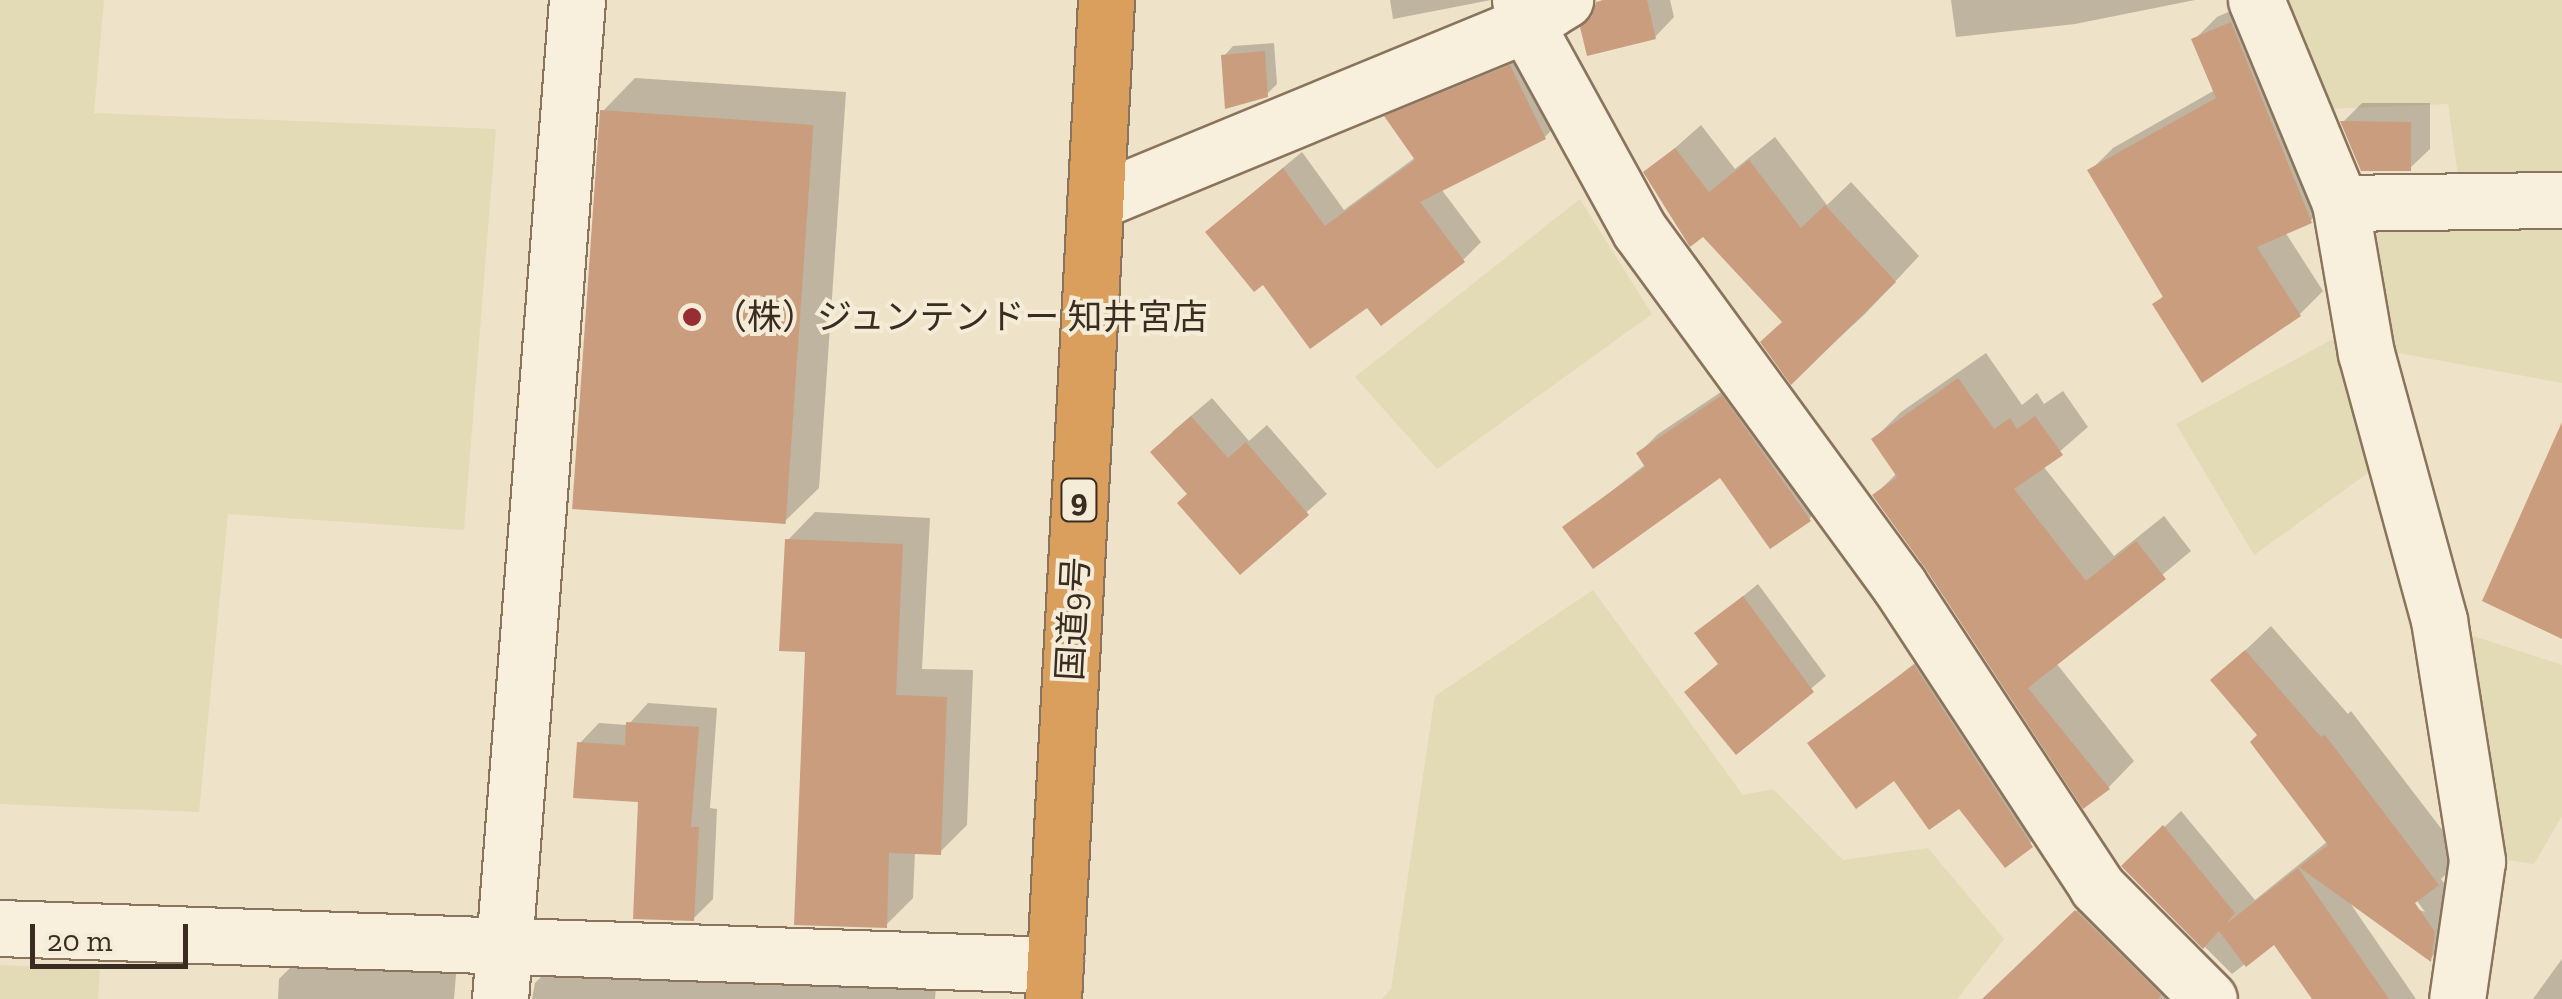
<!DOCTYPE html>
<html>
<head>
<meta charset="utf-8">
<style>
  body { margin:0 }
  #map { position:relative; width:2562px; height:999px; overflow:hidden; background:#eee2c8; font-family:"Zilla Slab","Noto Sans JP",serif }
  div>[style] { position:absolute }
  [style*='--x'] { left:calc(var(--x)*1px); top:calc(var(--y)*1px); width:calc(var(--w)*1px); rotate:calc(var(--a)*1deg) }
  .farmland>* { inset:0; background:#e3dbb6 }
  .shadow>* { inset:0; background:#0003 }
  .building>* { inset:0; background:#cb9d7f; transform-origin:0 0 }
  .roads { filter:drop-shadow(2px 0 #8a745d) drop-shadow(-2px 0 #8a745d) drop-shadow(0 2px #8a745d) drop-shadow(0 -2px #8a745d) }
  .minor>* { height:55px; margin:-27.5px; padding:0 27.5px; transform-origin:27.5px; border-radius:27.5px; background:#f8efdc }
  .highway>* { height:55px; margin:-27.5px; padding:0 27.5px; transform-origin:27.5px; border-radius:27.5px; background:#da9f5d }
  .dots>* { width:28px; height:28px; translate:-50% -50%; box-sizing:border-box; border:5px solid #f5ecd8; border-radius:50% }
  span { translate:-50% -50%; white-space:nowrap; text-align:center; line-height:1.15; -webkit-text-stroke:8px #f5ecd8; paint-order:stroke }
  .shield-label span { padding:2px 8px; background:#f5ecd8; border:2px solid; border-radius:8px; -webkit-text-stroke-width:0 }
  .shield-label { font-size:32px; color:#3a2c21; font-weight:700 }
  .poi-label { font-size:35px; color:#3a2c21 }
  .left { translate:0 -50%; text-align:left }
  .street-label { font-size:35px; color:#3a2c21 }
  .scale { position:absolute; left:30px; top:924px; width:158px; height:45px; box-sizing:border-box; border:5px solid #3a2c21; border-top:0; padding-left:12px; font-size:30px; line-height:35px; white-space:nowrap; color:#3a2c21; -webkit-text-stroke:8px #f5ecd8; paint-order:stroke }
</style>
</head>
<body>
<div id="map">
  <div class="farmland">
    <div style="clip-path:polygon(0 0,104px 0,94px 113px,496px 129px,464px 530px,228px 514px,199px 812px,0 804px)"></div>
    <div style="clip-path:polygon(2279px 0,2562px 0,2562px 182px,2459px 184px,2448px 104px,2326px 109px)"></div>
    <div style="clip-path:polygon(1580px 199px,1652px 314px,1437px 469px,1355px 377px)"></div>
    <div style="clip-path:polygon(2562px 225px,2562px 383px,2393px 352px,2366px 230px)"></div>
    <div style="clip-path:polygon(2346px 332px,2379px 465px,2254px 555px,2176px 424px)"></div>
    <div style="clip-path:polygon(1593px 590px,1743px 795px,1773px 789px,1843px 860px,1928px 848px,2004px 939px,1957px 999px,1382px 999px,1391px 989px,1435px 696px)"></div>
    <div style="clip-path:polygon(2458px 631px,2562px 665px,2562px 816px,2534px 864px,2494px 858px)"></div>
    <div style="clip-path:polygon(0 965px,100px 970px,98px 999px,0 999px)"></div>
  </div>
  <div class="shadow">
    <div style="clip-path:polygon(1390px 0,1491px 0,1393px 19px)"></div>
    <div style="clip-path:polygon(1601px 0,1670px 0,1674px 17px,1655px 37px,1594px 17px)"></div>
    <div style="clip-path:polygon(1951px 0,2195px 0,2075px 24px,1956px 37px)"></div>
    <div style="clip-path:polygon(2255px 0,2334px 198px,2310px 221px,2285px 232px,2323px 291px,2299px 315px,2156px 304px,2164px 295px,2090px 171px,2113px 148px,2215px 90px,2194px 40px,2217px 17px)"></div>
    <div style="clip-path:polygon(1274px 43px,1277px 84px,1267px 94px,1224px 56px,1233px 46px)"></div>
    <div style="clip-path:polygon(1528px 48px,1562px 119px,1545px 137px,1441px 189px,1481px 242px,1463px 260px,1368px 304px,1226px 215px,1302px 152px,1344px 210px,1416px 157px,1388px 117px,1405px 99px)"></div>
    <div style="clip-path:polygon(635px 78px,846px 92px,819px 488px,785px 521px,602px 112px)"></div>
    <div style="clip-path:polygon(2362px 103px,2430px 103px,2430px 149px,2410px 168px,2343px 122px)"></div>
    <div style="clip-path:polygon(1701px 125px,1735px 169px,1775px 137px,1827px 205px,1851px 182px,1919px 256px,1865px 314px,1792px 381px,1785px 321px,1647px 173px)"></div>
    <div style="clip-path:polygon(1986px 353px,2022px 405px,2037px 393px,2044px 404px,2063px 391px,2088px 427px,2043px 466px,2114px 556px,2164px 516px,2191px 551px,2056px 663px,2134px 761px,2108px 788px,1927px 566px,1875px 495px,1897px 473px,1874px 439px,1901px 412px)"></div>
    <div style="clip-path:polygon(1742px 378px,1829px 499px,1809px 519px,1721px 474px,1566px 527px,1646px 464px,1639px 453px,1658px 434px)"></div>
    <div style="clip-path:polygon(1212px 398px,1249px 441px,1267px 425px,1327px 494px,1240px 571px,1190px 494px,1172px 432px)"></div>
    <div style="clip-path:polygon(815px 512px,930px 518px,922px 669px,973px 670px,967px 825px,940px 852px,915px 852px,913px 898px,886px 925px,807px 650px,788px 540px)"></div>
    <div style="clip-path:polygon(1758px 584px,1826px 676px,1736px 752px,1720px 663px,1698px 633px)"></div>
    <div style="clip-path:polygon(evenodd,2271px 626px,2348px 714px,2351px 711px,2463px 857px,2441px 879px,2460px 906px,2455px 934px,2430px 959px,2348px 900px,2416px 999px,2315px 999px,2275px 941px,2232px 974px,2124px 866px,2181px 811px,2255px 900px,2328px 841px,2260px 735px,2214px 680px,2271px 626px,2410px 891px,2425px 912px,2415px 908px,2410px 891px)"></div>
    <div style="clip-path:polygon(1933px 649px,2049px 827px,2005px 864px,1960px 806px,1811px 744px)"></div>
    <div style="clip-path:polygon(648px 703px,717px 708px,710px 808px,717px 809px,713px 899px,693px 919px,641px 800px,580px 743px,599px 723px,628px 725px)"></div>
    <div style="clip-path:polygon(2094px 894px,2200px 999px,2008px 999px,1997px 988px)"></div>
    <div style="clip-path:polygon(568px 950px,936px 986px,935px 999px,532px 999px,535px 983px)"></div>
    <div style="clip-path:polygon(307px 951px,457px 962px,454px 999px,278px 999px,279px 979px)"></div>
    <div style="clip-path:polygon(2562px 959px,2562px 999px,2533px 999px)"></div>
  </div>
  <div class="building">
    <div style="clip-path:polygon(1606px 0,1647px 0,1656px 39px,1587px 56px,1580px 27px,1592px 16px,1596px 2px)"></div>
    <div style="clip-path:polygon(2231px 22px,2312px 223px,2257px 247px,2301px 316px,2202px 383px,2152px 304px,2163px 297px,2087px 170px,2216px 98px,2191px 39px)"></div>
    <div style="clip-path:polygon(1265px 51px,1268px 97px,1225px 109px,1221px 55px)"></div>
    <div style="clip-path:polygon(1510px 65px,1546px 139px,1420px 202px,1465px 262px,1381px 326px,1367px 308px,1310px 349px,1263px 285px,1254px 292px,1205px 232px,1283px 168px,1325px 226px,1415px 160px,1384px 116px)"></div>
    <div style="left:600px;top:110px;width:214px;height:400px;rotate:4deg"></div>
    <div style="clip-path:polygon(2340px 121px,2411px 122px,2411px 171px,2361px 171px)"></div>
    <div style="clip-path:polygon(1675px 148px,1709px 192px,1749px 160px,1801px 228px,1825px 205px,1896px 282px,1791px 385px,1760px 342px,1782px 322px,1703px 237px,1690px 247px,1643px 172px)"></div>
    <div style="clip-path:polygon(1958px 378px,1994px 429px,2010px 418px,2017px 429px,2035px 416px,2063px 455px,2014px 489px,2086px 581px,2136px 541px,2166px 579px,2028px 688px,2110px 789px,2083px 809px,1925px 568px,1872px 495px,1897px 477px,1871px 439px)"></div>
    <div style="clip-path:polygon(1722px 395px,1811px 521px,1770px 549px,1720px 478px,1593px 569px,1562px 527px,1645px 467px,1636px 453px)"></div>
    <div style="clip-path:polygon(1191px 416px,1228px 458px,1246px 442px,1309px 515px,1240px 575px,1177px 503px,1187px 494px,1150px 452px)"></div>
    <div style="clip-path:polygon(2562px 422px,2562px 639px,2482px 601px)"></div>
    <div style="clip-path:polygon(785px 539px,903px 544px,896px 695px,947px 697px,941px 855px,889px 853px,887px 928px,794px 925px,805px 652px,779px 651px)"></div>
    <div style="clip-path:polygon(1743px 596px,1814px 692px,1736px 755px,1684px 692px,1718px 664px,1694px 633px)"></div>
    <div style="clip-path:polygon(2245px 650px,2321px 737px,2325px 735px,2439px 885px,2415px 903px,2435px 932px,2431px 962px,2299px 867px,2328px 845px,2250px 742px,2257px 735px,2210px 680px)"></div>
    <div style="clip-path:polygon(1914px 665px,2033px 847px,2005px 868px,1959px 809px,1929px 830px,1894px 781px,1856px 809px,1807px 743px)"></div>
    <div style="clip-path:polygon(626px 722px,699px 727px,691px 827px,699px 827px,694px 921px,633px 919px,638px 802px,573px 798px,577px 742px,625px 745px)"></div>
    <div style="clip-path:polygon(2163px 825px,2235px 913px,2226px 924px,2298px 868px,2389px 999px,2312px 999px,2274px 945px,2246px 967px,2219px 931px,2203px 949px,2121px 866px)"></div>
    <div style="clip-path:polygon(2075px 910px,2161px 995px,2158px 999px,1982px 999px)"></div>
  </div>
  <div class="roads">
    <div class="minor">
      <div style="--x:1520;--y:0;--w:25;--a:76"></div>
      <div style="--x:1526;--y:24;--w:236;--a:61.2"></div>
      <div style="--x:1640;--y:231;--w:439;--a:53.8"></div>
      <div style="--x:1899;--y:585;--w:361;--a:56.7"></div>
      <div style="--x:2097;--y:887;--w:158;--a:45"></div>
      <div style="--x:2256;--y:0;--w:220;--a:67.5"></div>
      <div style="--x:2340;--y:203;--w:152;--a:80.2"></div>
      <div style="--x:2366;--y:353;--w:277;--a:74.7"></div>
      <div style="--x:2439;--y:620;--w:244;--a:81"></div>
      <div style="--x:2477;--y:861;--w:139;--a:98.2"></div>
      <div style="--x:1095;--y:202;--w:466;--a:-22.4"></div>
      <div style="--x:1526;--y:24;--w:46;--a:-31.6"></div>
      <div style="--x:2340;--y:203;--w:222;--a:-0.8"></div>
      <div style="--x:0;--y:928;--w:1056;--a:2.01"></div>
      <div style="--x:500;--y:999;--w:1002;--a:-85.59"></div>
    </div>
    <div class="highway">
      <div style="--x:1053;--y:999;--w:1000;--a:-86.96"></div>
    </div>
  </div>
  <div class="dots">
    <div style="left:692px;top:317px;background:#972f32"></div>
  </div>
  <div class="shield-label">
    <span style="left:1079px;top:500px">9</span>
  </div>
  <div class="poi-label">
    <span class="left" style="left:712px;top:317px">（株）ジュンテンドー 知井宮店</span>
  </div>
  <div class="street-label">
    <span style="left:1073px;top:619px;rotate:-87deg">国道9号</span>
  </div>
  <div class="scale">20 m</div>
</div>
</body>
</html>
